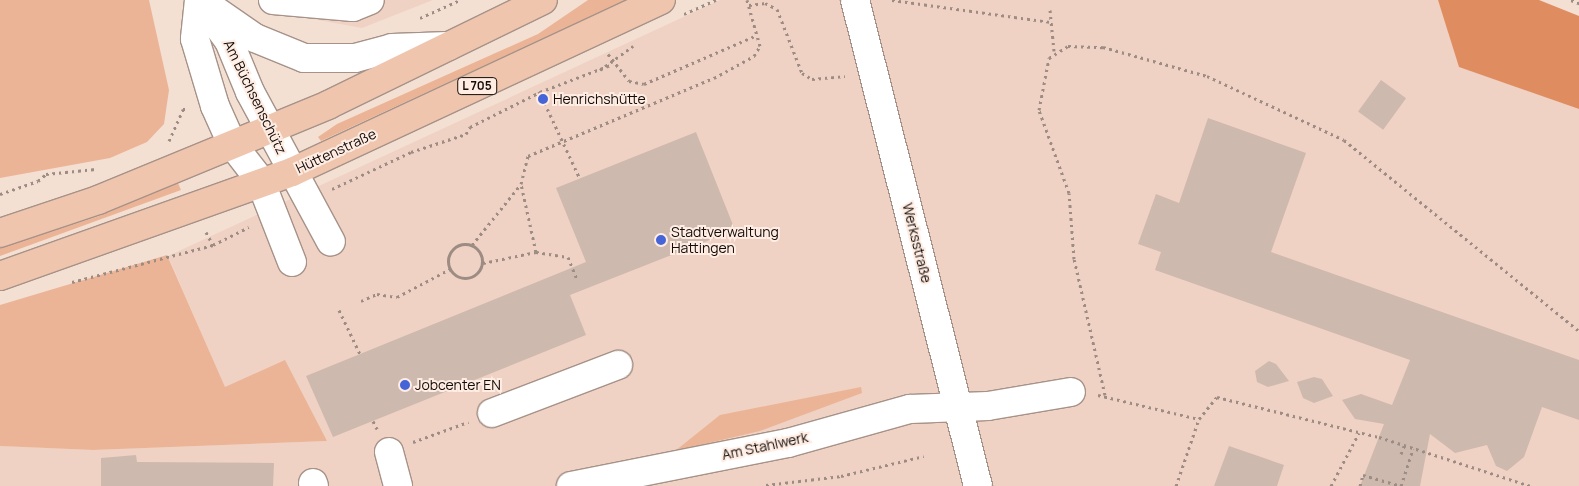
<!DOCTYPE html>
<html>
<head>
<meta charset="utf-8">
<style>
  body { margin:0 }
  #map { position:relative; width:1579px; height:486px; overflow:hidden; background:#f4dfd3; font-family:Manrope,sans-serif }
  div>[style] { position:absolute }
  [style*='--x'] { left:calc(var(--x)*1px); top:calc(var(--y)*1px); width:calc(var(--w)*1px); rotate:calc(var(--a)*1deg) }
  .built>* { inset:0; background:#efd2c3 }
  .green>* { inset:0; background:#ecb496 }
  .forest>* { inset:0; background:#df8d60 }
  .building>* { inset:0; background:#ceb9af; transform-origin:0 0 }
  .path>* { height:3px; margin-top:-1.5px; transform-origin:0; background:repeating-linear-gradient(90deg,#9c8c83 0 2.5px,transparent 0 6.5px) }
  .path>.ring { margin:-1.5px; padding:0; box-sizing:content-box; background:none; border:3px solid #9c8c83; border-radius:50% }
  .roads { filter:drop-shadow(1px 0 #a69288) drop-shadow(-1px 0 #a69288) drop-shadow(0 1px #a69288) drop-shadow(0 -1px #a69288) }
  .minor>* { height:28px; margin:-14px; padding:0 14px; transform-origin:14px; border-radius:14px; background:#fff }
  .major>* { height:28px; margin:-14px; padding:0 14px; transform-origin:14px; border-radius:14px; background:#f0c5ae }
  .dots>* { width:14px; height:14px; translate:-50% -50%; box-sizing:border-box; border:2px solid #ffede4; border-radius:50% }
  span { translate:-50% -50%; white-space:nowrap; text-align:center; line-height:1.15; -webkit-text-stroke:4px #ffede4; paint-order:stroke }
  .shield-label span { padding:1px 4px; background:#ffede4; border:1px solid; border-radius:4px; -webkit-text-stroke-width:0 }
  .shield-label { font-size:12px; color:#130c08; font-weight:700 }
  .street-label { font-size:14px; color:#130c08 }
  .poi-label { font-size:14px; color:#130c08 }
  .left { translate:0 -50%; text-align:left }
</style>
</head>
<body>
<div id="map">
  <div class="built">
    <div style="clip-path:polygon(260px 0,433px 0,362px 28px,280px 13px)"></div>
    <div style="clip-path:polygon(720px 0,1438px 0,1460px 67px,1579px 109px,1579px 486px,0 486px,0 446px,93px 450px,327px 441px,320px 430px,225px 388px,168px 256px)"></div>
  </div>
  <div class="green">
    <div style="clip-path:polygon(0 0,149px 0,169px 90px,164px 124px,147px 142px,110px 158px,0 178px)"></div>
    <div style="clip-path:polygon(588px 0,626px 0,321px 141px,318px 137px,337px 124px,538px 34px)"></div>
    <div style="clip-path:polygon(178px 183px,181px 190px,0 256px,0 248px,99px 216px)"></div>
    <div style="clip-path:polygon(167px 255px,225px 387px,285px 360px,327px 441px,93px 450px,0 446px,0 305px)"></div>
    <div style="clip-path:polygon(861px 387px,862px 393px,760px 431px,675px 451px,720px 415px)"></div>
  </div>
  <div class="forest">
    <div style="clip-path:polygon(1438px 0,1539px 0,1579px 16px,1579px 109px,1459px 67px)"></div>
  </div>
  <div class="building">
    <div style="left:1381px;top:80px;width:31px;height:39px;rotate:36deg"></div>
    <div style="clip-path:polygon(1208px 118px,1306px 153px,1271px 252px,1579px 360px,1579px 420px,1542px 407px,1524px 457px,1507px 471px,1496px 466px,1487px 445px,1455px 453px,1430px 434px,1420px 486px,1360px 486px,1384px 424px,1355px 419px,1342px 400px,1361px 394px,1392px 405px,1410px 360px,1155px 270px,1161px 252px,1138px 244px,1156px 194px,1179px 203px)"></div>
    <div style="clip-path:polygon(696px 132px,735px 230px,570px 295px,586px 335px,333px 437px,306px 376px,586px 262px,556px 188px)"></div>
    <div style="clip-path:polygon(1269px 361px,1276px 364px,1289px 381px,1268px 387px,1257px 382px,1255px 371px)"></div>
    <div style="clip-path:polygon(1314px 377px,1322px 379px,1333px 396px,1314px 403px,1303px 398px,1297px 382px)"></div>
    <div style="clip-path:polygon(1229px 446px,1284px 465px,1277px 486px,1214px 486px)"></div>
    <div style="clip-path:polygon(136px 455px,137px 462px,274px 463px,273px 486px,101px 486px,101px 458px)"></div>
  </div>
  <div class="path">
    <div style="--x:892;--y:0;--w:161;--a:7.9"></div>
    <div style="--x:1571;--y:0;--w:9;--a:21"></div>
    <div style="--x:749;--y:5;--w:16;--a:-7"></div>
    <div style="--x:765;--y:3;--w:13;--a:27"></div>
    <div style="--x:777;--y:9;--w:69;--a:68.7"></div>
    <div style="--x:802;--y:73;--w:12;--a:31"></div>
    <div style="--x:812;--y:79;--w:33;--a:-5"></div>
    <div style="--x:1050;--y:10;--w:41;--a:84.4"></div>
    <div style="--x:684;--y:14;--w:35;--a:-24"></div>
    <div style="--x:420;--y:18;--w:44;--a:-24.2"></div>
    <div style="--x:608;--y:54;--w:34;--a:52"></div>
    <div style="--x:629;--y:81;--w:15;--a:11"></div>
    <div style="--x:644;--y:84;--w:123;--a:-23.4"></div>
    <div style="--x:600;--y:70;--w:41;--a:-36"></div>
    <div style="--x:539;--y:91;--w:97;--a:65"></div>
    <div style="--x:169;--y:141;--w:35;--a:-66"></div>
    <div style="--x:183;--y:109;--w:5;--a:0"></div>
    <div style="--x:332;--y:189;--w:87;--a:-25.1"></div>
    <div style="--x:411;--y:152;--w:58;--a:-18.1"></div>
    <div style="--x:466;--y:134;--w:8;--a:-60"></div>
    <div style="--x:470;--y:127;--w:78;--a:-26.6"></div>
    <div style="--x:540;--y:92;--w:78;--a:-21"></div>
    <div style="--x:0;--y:194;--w:40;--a:-18.9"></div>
    <div style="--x:38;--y:181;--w:11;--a:-41"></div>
    <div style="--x:46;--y:174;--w:50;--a:-5.7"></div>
    <div style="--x:206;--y:232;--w:15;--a:62"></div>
    <div class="ring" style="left:448px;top:244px;width:31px;height:31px"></div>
    <div style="--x:472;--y:245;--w:78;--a:-51.2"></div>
    <div style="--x:521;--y:184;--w:29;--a:-76"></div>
    <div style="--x:528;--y:156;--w:202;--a:-22.8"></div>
    <div style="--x:714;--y:78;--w:46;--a:-28.8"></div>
    <div style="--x:754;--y:56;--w:12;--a:-59"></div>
    <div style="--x:760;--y:46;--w:48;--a:-105.8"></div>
    <div style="--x:536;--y:252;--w:32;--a:9"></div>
    <div style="--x:568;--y:257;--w:24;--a:68"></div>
    <div style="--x:483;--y:263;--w:54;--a:-11.7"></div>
    <div style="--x:536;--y:252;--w:70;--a:-102.4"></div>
    <div style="--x:72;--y:282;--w:146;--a:-14.7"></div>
    <div style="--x:213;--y:245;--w:40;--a:-26.6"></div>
    <div style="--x:361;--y:301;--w:17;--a:-24"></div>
    <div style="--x:377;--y:294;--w:20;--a:9"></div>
    <div style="--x:397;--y:297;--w:60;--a:-27.8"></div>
    <div style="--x:339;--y:310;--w:49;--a:64.5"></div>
    <div style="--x:1098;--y:395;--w:104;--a:13.4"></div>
    <div style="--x:1199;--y:419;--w:28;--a:-51"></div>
    <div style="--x:1217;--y:397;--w:167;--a:13.9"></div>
    <div style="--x:1379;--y:437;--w:160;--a:17.9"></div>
    <div style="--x:1105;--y:395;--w:139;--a:-102.8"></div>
    <div style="--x:1074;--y:259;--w:66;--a:-94.3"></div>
    <div style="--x:1069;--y:193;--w:88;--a:-109.9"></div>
    <div style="--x:1039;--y:110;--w:53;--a:-79.1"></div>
    <div style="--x:1049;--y:58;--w:22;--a:-32"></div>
    <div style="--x:1068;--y:46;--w:35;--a:2"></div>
    <div style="--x:1103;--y:47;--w:108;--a:15.6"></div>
    <div style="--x:1207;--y:76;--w:151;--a:25"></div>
    <div style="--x:1344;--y:140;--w:303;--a:39.1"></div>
    <div style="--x:373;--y:421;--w:9;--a:63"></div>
    <div style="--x:413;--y:442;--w:59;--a:-20"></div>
    <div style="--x:1401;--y:454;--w:9;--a:-69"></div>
    <div style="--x:766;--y:485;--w:76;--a:-6.8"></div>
    <div style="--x:841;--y:476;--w:85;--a:-13.5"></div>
    <div style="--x:1176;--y:486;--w:71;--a:-71.1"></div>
    <div style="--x:1331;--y:486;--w:60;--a:-62.2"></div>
    <div style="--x:1360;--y:486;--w:11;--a:-75"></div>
    <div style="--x:1363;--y:475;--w:40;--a:16"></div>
    <div style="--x:1401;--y:486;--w:39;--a:-72"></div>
  </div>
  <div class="roads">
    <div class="minor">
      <div style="--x:199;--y:0;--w:39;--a:96"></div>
      <div style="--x:195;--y:39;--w:70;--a:73.4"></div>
      <div style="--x:215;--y:106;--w:42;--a:65.9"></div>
      <div style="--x:232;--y:144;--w:46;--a:52.1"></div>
      <div style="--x:260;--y:180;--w:88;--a:68.7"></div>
      <div style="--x:199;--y:0;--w:51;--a:53.8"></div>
      <div style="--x:229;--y:41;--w:55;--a:67.6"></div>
      <div style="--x:250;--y:92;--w:170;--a:61.6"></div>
      <div style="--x:273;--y:0;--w:80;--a:5"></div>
      <div style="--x:353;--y:7;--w:18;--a:-22"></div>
      <div style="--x:855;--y:0;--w:501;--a:75.8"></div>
      <div style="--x:216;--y:11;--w:47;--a:34.7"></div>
      <div style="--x:255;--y:38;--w:53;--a:22.2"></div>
      <div style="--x:304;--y:58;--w:51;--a:0"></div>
      <div style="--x:355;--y:58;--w:38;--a:-15"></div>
      <div style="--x:392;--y:48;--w:56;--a:-2"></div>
      <div style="--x:492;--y:413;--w:135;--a:-20.9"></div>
      <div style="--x:389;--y:452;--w:35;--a:75"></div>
      <div style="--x:313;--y:483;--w:3;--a:72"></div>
      <div style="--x:571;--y:486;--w:221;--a:-11.2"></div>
      <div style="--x:788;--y:443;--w:127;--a:-15.6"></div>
      <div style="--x:910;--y:409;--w:78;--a:-2.2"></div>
      <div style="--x:988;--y:406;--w:84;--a:-9.6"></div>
    </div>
    <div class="major">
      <div style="--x:0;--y:233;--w:103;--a:-18.6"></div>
      <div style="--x:98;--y:200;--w:249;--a:-22.4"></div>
      <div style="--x:328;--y:105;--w:239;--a:-26"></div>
      <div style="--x:0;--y:276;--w:310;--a:-19.6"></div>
      <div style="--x:292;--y:172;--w:407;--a:-25"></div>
    </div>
  </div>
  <div class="dots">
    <div style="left:543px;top:99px;background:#4564d7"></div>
    <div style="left:661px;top:240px;background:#4564d7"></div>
    <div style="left:405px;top:385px;background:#4564d7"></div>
  </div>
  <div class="shield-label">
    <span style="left:477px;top:86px">L 705</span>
  </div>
  <div class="street-label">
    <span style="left:255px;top:97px;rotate:64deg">Am Büchsenschütz</span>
    <span style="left:336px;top:151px;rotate:-25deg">Hüttenstraße</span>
    <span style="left:917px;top:243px;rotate:76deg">Werksstraße</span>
    <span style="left:765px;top:446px;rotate:-12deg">Am Stahlwerk</span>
  </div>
  <div class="poi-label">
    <span class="left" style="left:553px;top:99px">Henrichshütte</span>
    <span class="left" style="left:671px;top:240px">Stadtverwaltung<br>Hattingen</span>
    <span class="left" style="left:415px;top:385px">Jobcenter EN</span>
  </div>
</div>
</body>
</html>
